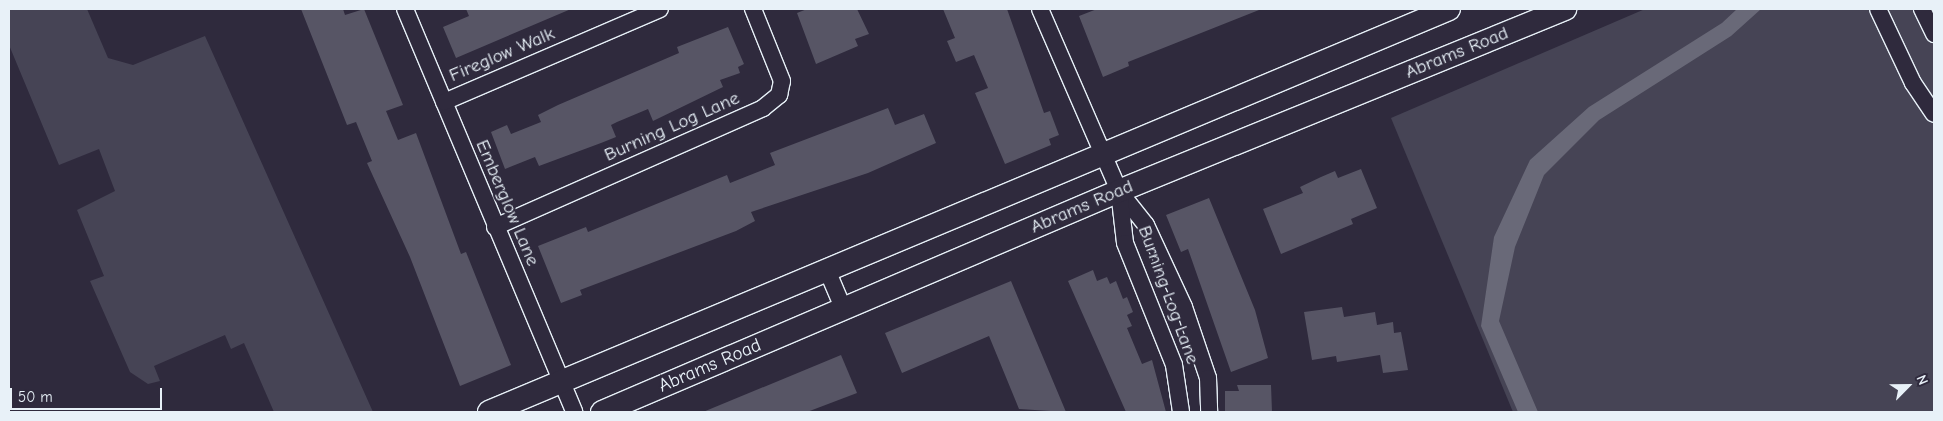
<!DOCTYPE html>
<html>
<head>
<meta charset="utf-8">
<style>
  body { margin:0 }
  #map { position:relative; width:1943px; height:421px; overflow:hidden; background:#2f2a3d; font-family:"Comic Neue",sans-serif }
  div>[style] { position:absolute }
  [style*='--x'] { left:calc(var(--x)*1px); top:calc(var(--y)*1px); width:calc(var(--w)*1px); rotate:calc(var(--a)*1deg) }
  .green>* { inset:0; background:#464455 }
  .water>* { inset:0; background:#696978 }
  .building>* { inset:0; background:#575565 }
  .roads { filter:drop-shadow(1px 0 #e8f1f8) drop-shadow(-1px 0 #e8f1f8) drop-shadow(0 1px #e8f1f8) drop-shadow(0 -1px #e8f1f8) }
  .minor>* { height:16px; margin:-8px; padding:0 8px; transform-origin:8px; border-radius:8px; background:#2f2a3d }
  .secondary>* { height:22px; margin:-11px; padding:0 11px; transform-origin:11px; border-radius:11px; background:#2f2a3d }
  span { translate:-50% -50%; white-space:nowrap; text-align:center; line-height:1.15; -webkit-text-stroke:4.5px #2f2a3d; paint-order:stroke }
  .street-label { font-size:19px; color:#e8f1f8 }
  .frame { position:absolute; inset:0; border:10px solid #e8f1f8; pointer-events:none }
  .north { position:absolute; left:1883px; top:361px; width:50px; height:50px; -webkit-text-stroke:4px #2f2a3d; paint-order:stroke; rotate:67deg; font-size:14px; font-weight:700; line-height:20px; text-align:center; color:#e8f1f8 }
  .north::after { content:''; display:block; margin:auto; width:18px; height:22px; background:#e8f1f8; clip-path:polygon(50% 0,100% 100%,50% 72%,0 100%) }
  .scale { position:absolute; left:10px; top:388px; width:152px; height:22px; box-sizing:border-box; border:2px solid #e8f1f8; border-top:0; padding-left:6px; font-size:15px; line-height:18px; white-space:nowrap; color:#e8f1f8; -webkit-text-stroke:4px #2f2a3d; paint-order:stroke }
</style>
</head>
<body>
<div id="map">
  <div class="green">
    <div style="clip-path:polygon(9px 9px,87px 9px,108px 58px,133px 65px,205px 36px,373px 412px,274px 412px,244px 343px,231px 349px,225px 335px,154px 366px,160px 381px,148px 384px,130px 372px,90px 281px,104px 276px,77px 210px,115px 191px,99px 149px,59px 165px,9px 45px)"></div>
    <div style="clip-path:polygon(1645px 9px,1934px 9px,1934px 412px,1513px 412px,1391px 118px)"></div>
  </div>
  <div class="water">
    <div style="clip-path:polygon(1737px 9px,1761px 9px,1731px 36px,1599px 120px,1544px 175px,1515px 247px,1499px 321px,1538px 412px,1518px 412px,1481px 326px,1494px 237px,1530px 160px,1589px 107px,1722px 23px)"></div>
  </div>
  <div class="building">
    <div style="clip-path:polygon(301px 9px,343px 9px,345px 15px,364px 9px,403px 105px,386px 111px,398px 140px,416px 133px,461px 254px,466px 252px,511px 365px,460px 386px,410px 257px,367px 163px,372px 161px,356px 122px,347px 125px)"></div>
    <div style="clip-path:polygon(466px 9px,571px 9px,456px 58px,443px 27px,469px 16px)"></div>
    <div style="clip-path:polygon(807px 9px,857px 9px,869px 34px,855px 39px,858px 46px,816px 64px,797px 13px)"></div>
    <div style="clip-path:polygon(943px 9px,1007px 9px,1044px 113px,1050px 111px,1059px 135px,1049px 139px,1051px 145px,1005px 164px,975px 93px,988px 88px,974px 55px,956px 62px,947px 41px,955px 38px)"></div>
    <div style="clip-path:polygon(1097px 9px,1258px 9px,1259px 10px,1128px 62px,1129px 66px,1103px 77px,1079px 16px)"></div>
    <div style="clip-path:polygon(728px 27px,744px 64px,738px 67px,740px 73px,720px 80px,723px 87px,653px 121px,648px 109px,617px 122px,611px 125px,616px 137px,601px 143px,539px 166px,535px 157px,505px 169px,491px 132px,507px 125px,511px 134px,541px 122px,538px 115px,558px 105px,679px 53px,677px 47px)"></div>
    <div style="clip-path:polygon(888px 108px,895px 125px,924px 114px,936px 143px,868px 173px,751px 212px,755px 221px,736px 231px,580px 290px,582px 295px,561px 303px,538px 246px,586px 227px,588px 232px,727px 175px,730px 183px,775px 165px,770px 153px)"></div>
    <div style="clip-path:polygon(1361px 169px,1377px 208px,1351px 219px,1353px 224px,1281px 254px,1263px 209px,1303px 193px,1300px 187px,1321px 177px,1335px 171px,1338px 178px)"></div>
    <div style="clip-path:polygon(1209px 198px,1255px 310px,1268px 358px,1231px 372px,1188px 249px,1181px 252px,1166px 215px)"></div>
    <div style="clip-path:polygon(1093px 270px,1097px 281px,1107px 277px,1110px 284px,1116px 281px,1123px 299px,1127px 297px,1133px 312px,1127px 315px,1132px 326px,1127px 328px,1142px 364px,1152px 360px,1166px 412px,1126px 412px,1068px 281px)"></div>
    <div style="clip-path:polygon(1011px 281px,1066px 412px,1019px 409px,989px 336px,902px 373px,885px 333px)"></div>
    <div style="clip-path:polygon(1342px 307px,1344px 317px,1375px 312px,1377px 325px,1393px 322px,1394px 333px,1401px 332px,1408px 370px,1383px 373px,1380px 355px,1337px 362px,1336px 356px,1312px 360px,1304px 312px)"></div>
    <div style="clip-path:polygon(841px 355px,857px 393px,807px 412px,703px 412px)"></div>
    <div style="clip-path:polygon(1237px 385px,1271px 385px,1272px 412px,1225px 412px,1225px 391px,1239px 391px)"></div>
  </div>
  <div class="roads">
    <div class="minor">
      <div style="--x:405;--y:9;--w:437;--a:67.2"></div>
      <div style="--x:1040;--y:9;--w:198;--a:66.5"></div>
      <div style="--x:1119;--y:191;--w:43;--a:51.5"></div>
      <div style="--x:1146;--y:225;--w:90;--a:65.1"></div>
      <div style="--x:1184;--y:307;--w:75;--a:71.3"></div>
      <div style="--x:1208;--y:378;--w:34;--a:88"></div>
      <div style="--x:1878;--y:9;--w:82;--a:64.7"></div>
      <div style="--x:1913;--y:83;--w:37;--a:56"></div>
      <div style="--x:1922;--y:9;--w:28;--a:64"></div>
      <div style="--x:444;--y:102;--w:235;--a:-23.3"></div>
      <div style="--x:1119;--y:191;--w:52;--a:83.4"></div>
      <div style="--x:1125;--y:243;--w:131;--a:68.1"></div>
      <div style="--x:1174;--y:365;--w:48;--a:81.5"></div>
      <div style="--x:495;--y:227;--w:293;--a:-23.9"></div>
      <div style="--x:763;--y:108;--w:21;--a:-39"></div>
      <div style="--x:779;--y:95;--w:14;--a:-78"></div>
      <div style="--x:782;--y:81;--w:78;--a:-111.9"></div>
      <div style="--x:827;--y:270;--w:43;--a:67"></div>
    </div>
    <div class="secondary">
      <div style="--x:489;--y:412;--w:1041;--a:-22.77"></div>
      <div style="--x:602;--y:412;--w:562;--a:-23.15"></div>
      <div style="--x:1119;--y:191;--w:482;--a:-22.2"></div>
    </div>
  </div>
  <div class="street-label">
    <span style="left:1457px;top:53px;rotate:-22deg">Abrams Road</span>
    <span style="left:502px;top:55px;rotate:-23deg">Fireglow Walk</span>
    <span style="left:672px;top:127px;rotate:-24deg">Burning Log Lane</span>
    <span style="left:507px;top:203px;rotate:67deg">Emberglow Lane</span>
    <span style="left:1082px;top:207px;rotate:-23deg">Abrams Road</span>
    <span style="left:1168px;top:295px;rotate:70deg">Burning Log Lane</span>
    <span style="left:710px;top:366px;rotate:-23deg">Abrams Road</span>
  </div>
  <div class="frame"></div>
  <div class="north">N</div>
  <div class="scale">50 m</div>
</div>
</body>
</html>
